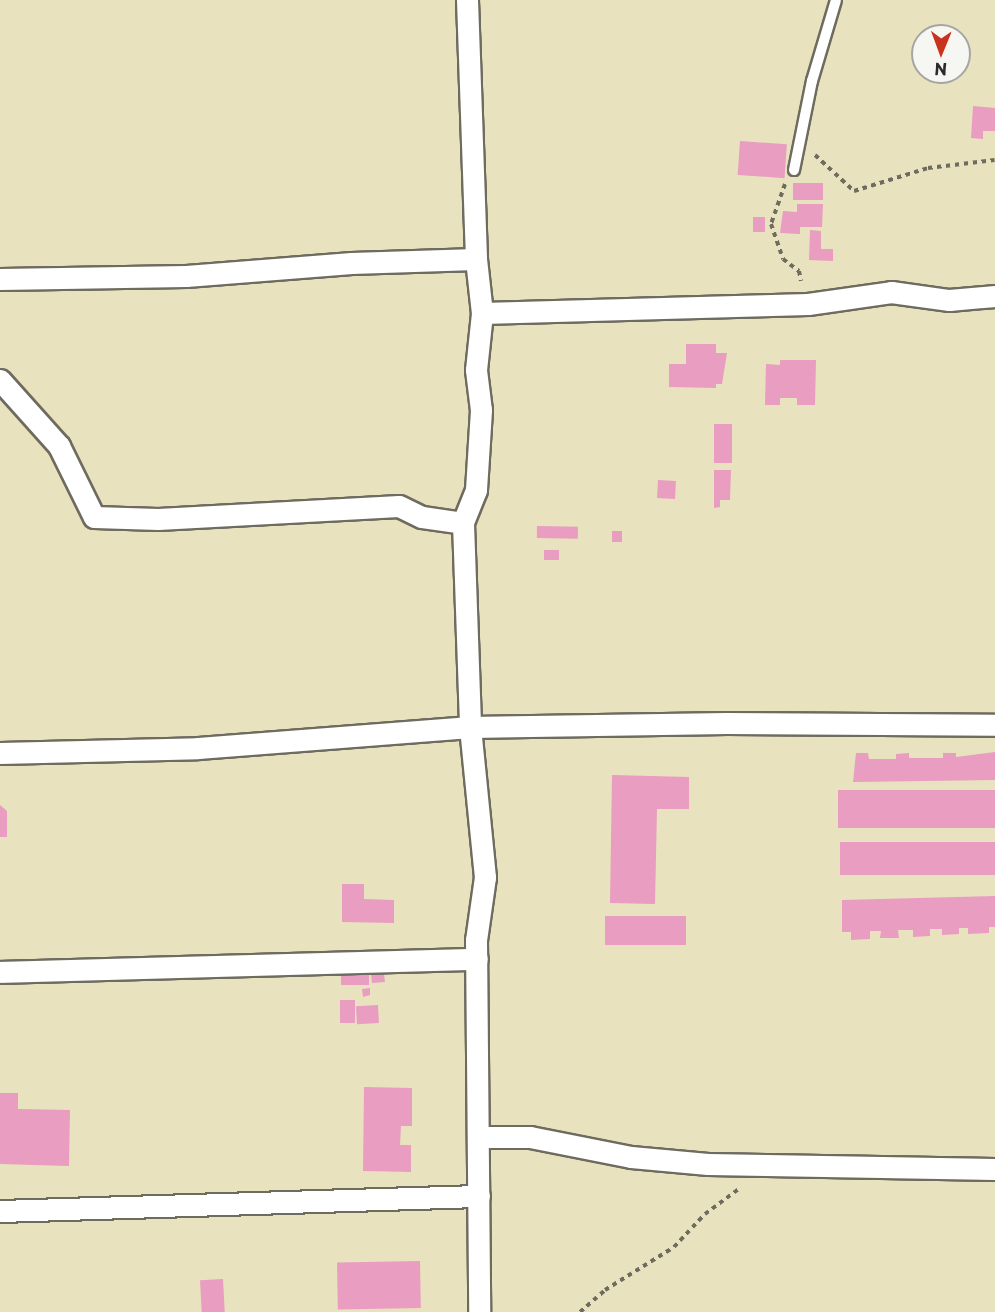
<!DOCTYPE html>
<html>
<head>
<meta charset="utf-8">
<style>
  body { margin:0 }
  #map { position:relative; width:995px; height:1312px; overflow:hidden; background:#e9e2bf; font-family:"Playpen Sans",sans-serif }
  div>[style] { position:absolute }
  [style*='--x'] { left:calc(var(--x)*1px); top:calc(var(--y)*1px); width:calc(var(--w)*1px); rotate:calc(var(--a)*1deg) }
  .building>* { inset:0; background:#e89dc1; transform-origin:0 0 }
  .path>* { height:4px; margin-top:-2px; transform-origin:0; background:repeating-linear-gradient(90deg,#6e6b5f 0 4.5px,transparent 0 9px) }
  .roads { filter:drop-shadow(2px 0 #6e6b5f) drop-shadow(-2px 0 #6e6b5f) drop-shadow(0 2px #6e6b5f) drop-shadow(0 -2px #6e6b5f) }
  .service>* { height:10px; margin:-5px; padding:0 5px; transform-origin:5px; border-radius:5px; background:#fff }
  .minor>* { height:21px; margin:-10.5px; padding:0 10.5px; transform-origin:10.5px; border-radius:10.5px; background:#fff }
  span { translate:-50% -50%; white-space:nowrap; text-align:center; line-height:1.15; -webkit-text-stroke:4.5px #f6f6f2; paint-order:stroke }
  .north { position:absolute; left:911px; top:24px; width:60px; height:60px; box-sizing:border-box; background:#f6f6f2; border:2px solid #a5a5a2; border-radius:50%; rotate:181deg; font-size:16px; font-weight:700; line-height:24px; text-align:center; color:#2b2b2b }
  .north::after { content:''; display:block; margin:auto; width:21px; height:27px; background:#c8321e; clip-path:polygon(50% 0,100% 100%,50% 72%,0 100%) }
</style>
</head>
<body>
<div id="map">
  <div class="building">
    <div style="clip-path:polygon(973px 106px,995px 108px,995px 131px,983px 131px,983px 139px,971px 138px)"></div>
    <div style="left:740px;top:141px;width:47px;height:34px;rotate:4deg"></div>
    <div style="left:793px;top:183px;width:30px;height:17px"></div>
    <div style="clip-path:polygon(797px 204px,823px 204px,822px 227px,800px 227px,800px 234px,780px 233px,783px 211px,797px 212px)"></div>
    <div style="left:753px;top:217px;width:12px;height:15px"></div>
    <div style="clip-path:polygon(810px 230px,821px 231px,821px 249px,833px 249px,833px 261px,809px 260px)"></div>
    <div style="clip-path:polygon(686px 344px,716px 344px,716px 353px,727px 353px,722px 384px,716px 384px,716px 388px,669px 387px,669px 364px,686px 364px)"></div>
    <div style="clip-path:polygon(780px 360px,816px 360px,815px 405px,797px 405px,797px 398px,780px 398px,780px 405px,765px 405px,766px 364px,780px 365px)"></div>
    <div style="left:714px;top:424px;width:18px;height:39px"></div>
    <div style="clip-path:polygon(714px 470px,731px 470px,730px 500px,720px 500px,720px 507px,714px 508px)"></div>
    <div style="left:658px;top:480px;width:18px;height:18px;rotate:3deg"></div>
    <div style="left:537px;top:526px;width:41px;height:12px;rotate:1deg"></div>
    <div style="left:612px;top:531px;width:10px;height:11px"></div>
    <div style="left:544px;top:550px;width:15px;height:10px"></div>
    <div style="clip-path:polygon(995px 752px,995px 780px,853px 782px,856px 753px,868px 753px,869px 759px,896px 759px,896px 754px,909px 753px,909px 758px,943px 758px,943px 753px,956px 753px,956px 757px)"></div>
    <div style="clip-path:polygon(612px 775px,689px 777px,689px 809px,657px 809px,655px 904px,610px 903px)"></div>
    <div style="left:995px;top:790px;width:38px;height:157px;rotate:90deg"></div>
    <div style="clip-path:polygon(0 805px,7px 811px,7px 837px,0 837px)"></div>
    <div style="left:995px;top:842px;width:33px;height:155px;rotate:90deg"></div>
    <div style="clip-path:polygon(342px 884px,364px 884px,364px 899px,394px 900px,394px 923px,342px 922px)"></div>
    <div style="clip-path:polygon(995px 896px,995px 927px,989px 927px,989px 933px,968px 934px,968px 928px,959px 928px,959px 934px,942px 935px,942px 929px,930px 929px,930px 936px,913px 937px,913px 930px,898px 930px,899px 938px,880px 938px,881px 931px,870px 931px,870px 939px,851px 940px,851px 932px,842px 932px,842px 900px)"></div>
    <div style="left:686px;top:916px;width:29px;height:81px;rotate:90deg"></div>
    <div style="clip-path:polygon(371px 974px,384px 974px,385px 982px,372px 983px)"></div>
    <div style="left:369px;top:975px;width:10px;height:28px;rotate:90deg"></div>
    <div style="clip-path:polygon(370px 988px,370px 995px,363px 997px,362px 989px)"></div>
    <div style="left:340px;top:1000px;width:15px;height:23px"></div>
    <div style="left:378px;top:1005px;width:18px;height:22px;rotate:87deg"></div>
    <div style="clip-path:polygon(364px 1087px,412px 1088px,412px 1126px,401px 1126px,400px 1145px,411px 1145px,411px 1172px,363px 1171px)"></div>
    <div style="clip-path:polygon(0 1093px,18px 1093px,18px 1109px,70px 1110px,69px 1166px,0 1164px)"></div>
    <div style="left:420px;top:1261px;width:47px;height:83px;rotate:89deg"></div>
    <div style="left:223px;top:1279px;width:33px;height:23px;rotate:87deg"></div>
  </div>
  <div class="path">
    <div style="--x:815;--y:155;--w:53;--a:42.7"></div>
    <div style="--x:854;--y:191;--w:77;--a:-17.3"></div>
    <div style="--x:928;--y:168;--w:67;--a:-6.8"></div>
    <div style="--x:785;--y:184;--w:42;--a:109.3"></div>
    <div style="--x:771;--y:224;--w:37;--a:71"></div>
    <div style="--x:783;--y:259;--w:20;--a:37"></div>
    <div style="--x:799;--y:271;--w:10;--a:79"></div>
    <div style="--x:580;--y:1312;--w:33;--a:-41"></div>
    <div style="--x:605;--y:1290;--w:81;--a:-31.9"></div>
    <div style="--x:674;--y:1247;--w:45;--a:-46.8"></div>
    <div style="--x:705;--y:1214;--w:44;--a:-36.6"></div>
  </div>
  <div class="roads">
    <div class="service">
      <div style="--x:794;--y:170;--w:91;--a:-78.6"></div>
      <div style="--x:812;--y:81;--w:84;--a:-73.5"></div>
    </div>
    <div class="minor">
      <div style="--x:467;--y:0;--w:259;--a:88"></div>
      <div style="--x:476;--y:259;--w:54;--a:83.7"></div>
      <div style="--x:482;--y:313;--w:57;--a:96"></div>
      <div style="--x:476;--y:370;--w:40;--a:82.9"></div>
      <div style="--x:481;--y:410;--w:80;--a:93.6"></div>
      <div style="--x:476;--y:490;--w:35;--a:112"></div>
      <div style="--x:463;--y:523;--w:204;--a:88"></div>
      <div style="--x:470;--y:727;--w:151;--a:84.3"></div>
      <div style="--x:485;--y:877;--w:64;--a:98.1"></div>
      <div style="--x:476;--y:940;--w:372;--a:89.5"></div>
      <div style="--x:0;--y:279;--w:186;--a:-0.9"></div>
      <div style="--x:186;--y:276;--w:166;--a:-4.5"></div>
      <div style="--x:351;--y:263;--w:125;--a:-1.8"></div>
      <div style="--x:482;--y:313;--w:326;--a:-1.6"></div>
      <div style="--x:808;--y:304;--w:84;--a:-8.2"></div>
      <div style="--x:891;--y:292;--w:59;--a:7.9"></div>
      <div style="--x:949;--y:300;--w:46;--a:-5"></div>
      <div style="--x:0;--y:380;--w:89;--a:48.2"></div>
      <div style="--x:59;--y:446;--w:79;--a:63.8"></div>
      <div style="--x:94;--y:517;--w:64;--a:1.8"></div>
      <div style="--x:158;--y:519;--w:241;--a:-3.1"></div>
      <div style="--x:399;--y:506;--w:25;--a:26"></div>
      <div style="--x:422;--y:517;--w:41;--a:8.3"></div>
      <div style="--x:0;--y:753;--w:198;--a:-1.4"></div>
      <div style="--x:198;--y:748;--w:273;--a:-4.4"></div>
      <div style="--x:470;--y:727;--w:257;--a:-0.9"></div>
      <div style="--x:727;--y:723;--w:268;--a:0.4"></div>
      <div style="--x:0;--y:972;--w:477;--a:-1.6"></div>
      <div style="--x:480;--y:1137;--w:50;--a:0"></div>
      <div style="--x:530;--y:1137;--w:103;--a:11.2"></div>
      <div style="--x:631;--y:1157;--w:77;--a:5.2"></div>
      <div style="--x:708;--y:1164;--w:287;--a:1"></div>
      <div style="--x:0;--y:1211;--w:479;--a:-1.8"></div>
    </div>
  </div>
  <div class="north">N</div>
</div>
</body>
</html>
